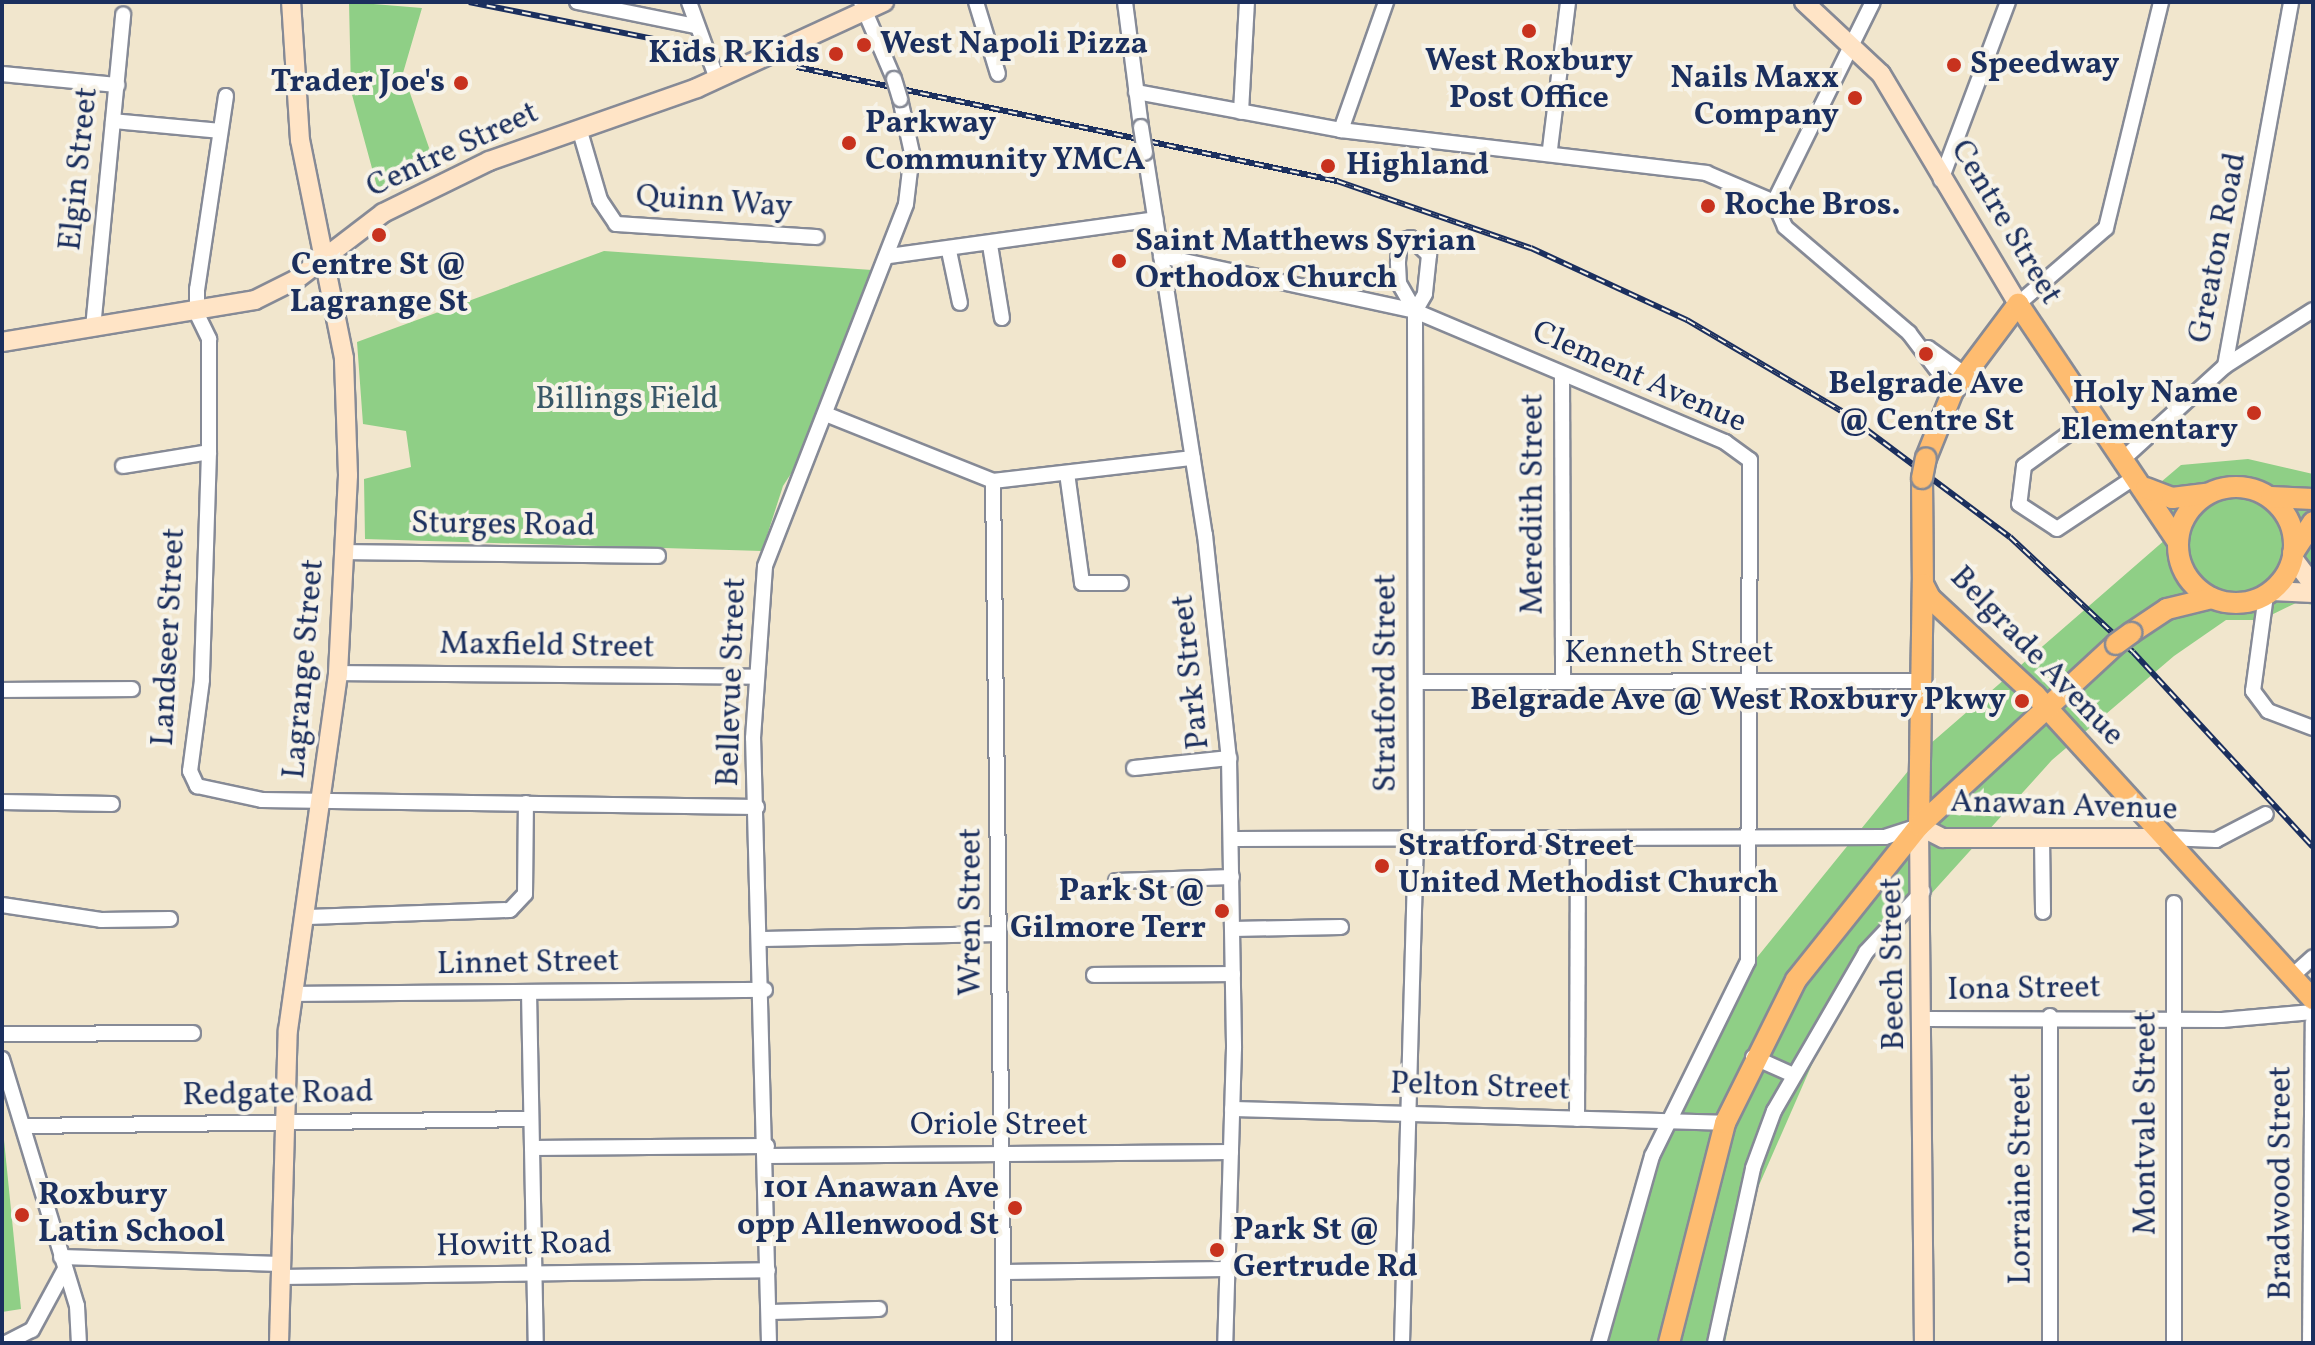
<!DOCTYPE html>
<html>
<head>
<meta charset="utf-8">
<style>
  body { margin:0 }
  #map { position:relative; width:2315px; height:1345px; overflow:hidden; background:#f1e6cd; font-family:Vollkorn,serif }
  div>[style] { position:absolute }
  [style*='--x'] { left:calc(var(--x)*1px); top:calc(var(--y)*1px); width:calc(var(--w)*1px); rotate:calc(var(--a)*1deg) }
  .green>* { inset:0; background:#8fcf86 }
  .roads { filter:drop-shadow(2px 0 #868a96) drop-shadow(-2px 0 #868a96) drop-shadow(0 2px #868a96) drop-shadow(0 -2px #868a96) }
  .street>* { height:14px; margin:-7px; padding:0 7px; transform-origin:7px; border-radius:7px; background:#fff }
  .secondary>* { height:18px; margin:-9px; padding:0 9px; transform-origin:9px; border-radius:9px; background:#ffe4c6 }
  .primary>* { height:20px; margin:-10px; padding:0 10px; transform-origin:10px; border-radius:10px; background:#febc70 }
  .primary>.ring { margin:-10px; padding:0; box-sizing:content-box; background:none; border:20px solid #febc70; border-radius:50% }
  .rail>* { height:6px; margin-top:-3px; transform-origin:0; background:repeating-linear-gradient(90deg,#f7f3e8 0 9px,#1b2f5e 0 18px); box-sizing:border-box; border-block:2px solid #1b2f5e }
  .bridges { filter:drop-shadow(2px 0 #868a96) drop-shadow(-2px 0 #868a96) drop-shadow(0 2px #868a96) drop-shadow(0 -2px #868a96) }
  .street-bridge>* { height:14px; margin:-7px; padding:0 7px; transform-origin:7px; border-radius:7px; background:#fff }
  .primary-bridge>* { height:20px; margin:-10px; padding:0 10px; transform-origin:10px; border-radius:10px; background:#febc70 }
  .dots>* { width:22px; height:22px; translate:-50% -50%; box-sizing:border-box; border:4px solid #f7f3e8; border-radius:50% }
  span { translate:-50% -50%; white-space:nowrap; text-align:center; line-height:1.15; -webkit-text-stroke:8px #f7f3e8; paint-order:stroke }
  .poi-label { font-size:32px; color:#1b2f5e; font-weight:700 }
  .left { translate:0 -50%; text-align:left }
  .right { translate:-100% -50%; text-align:right }
  .street-label { font-size:32px; color:#1b2f5e }
  .park-label { font-size:32px; color:#385768 }
  .frame { position:absolute; inset:0; border:4px solid #1b2f5e; pointer-events:none }
</style>
</head>
<body>
<div id="map">
  <div class="green">
    <div style="clip-path:polygon(349px 2px,422px 8px,403px 73px,435px 165px,379px 194px,351px 91px)"></div>
    <div style="clip-path:polygon(604px 251px,872px 270px,816px 435px,783px 486px,762px 551px,365px 539px,364px 479px,411px 467px,406px 431px,363px 424px,357px 342px)"></div>
    <div style="clip-path:polygon(2248px 459px,2313px 474px,2313px 605px,2298px 602px,2261px 620px,2226px 620px,2174px 656px,2052px 760px,1874px 957px,1827px 1030px,1753px 1199px,1725px 1343px,1597px 1343px,1663px 1114px,1746px 971px,1930px 744px,2166px 539px,2141px 499px,2181px 465px)"></div>
    <div style="clip-path:polygon(2px 1120px,21px 1309px,2px 1312px)"></div>
  </div>
  <div class="roads">
    <div class="street">
      <div style="--x:577;--y:2;--w:120;--a:11.5"></div>
      <div style="--x:689;--y:2;--w:82;--a:70"></div>
      <div style="--x:861;--y:2;--w:84;--a:66.8"></div>
      <div style="--x:976;--y:2;--w:75;--a:73"></div>
      <div style="--x:1125;--y:2;--w:126;--a:82.7"></div>
      <div style="--x:2;--y:74;--w:116;--a:5.5"></div>
      <div style="--x:1136;--y:92;--w:208;--a:10.5"></div>
      <div style="--x:1341;--y:130;--w:136;--a:-70.6"></div>
      <div style="--x:226;--y:96;--w:195;--a:98.5"></div>
      <div style="--x:197;--y:289;--w:25;--a:90"></div>
      <div style="--x:197;--y:314;--w:28;--a:64"></div>
      <div style="--x:209;--y:339;--w:113;--a:90"></div>
      <div style="--x:209;--y:452;--w:228;--a:91.8"></div>
      <div style="--x:202;--y:680;--w:92;--a:97.5"></div>
      <div style="--x:190;--y:771;--w:17;--a:65"></div>
      <div style="--x:197;--y:786;--w:66;--a:12.2"></div>
      <div style="--x:262;--y:800;--w:495;--a:0.8"></div>
      <div style="--x:1241;--y:112;--w:110;--a:-86.9"></div>
      <div style="--x:113;--y:121;--w:107;--a:5.3"></div>
      <div style="--x:579;--y:128;--w:75;--a:73.7"></div>
      <div style="--x:600;--y:200;--w:29;--a:56"></div>
      <div style="--x:616;--y:224;--w:201;--a:3.7"></div>
      <div style="--x:1341;--y:130;--w:368;--a:6.7"></div>
      <div style="--x:1706;--y:173;--w:74;--a:23.1"></div>
      <div style="--x:1550;--y:149;--w:148;--a:-83"></div>
      <div style="--x:1145;--y:153;--w:387;--a:81.1"></div>
      <div style="--x:1205;--y:535;--w:224;--a:83.9"></div>
      <div style="--x:1229;--y:758;--w:290;--a:89"></div>
      <div style="--x:1234;--y:1048;--w:295;--a:91.7"></div>
      <div style="--x:1941;--y:180;--w:190;--a:-69.4"></div>
      <div style="--x:1774;--y:202;--w:27;--a:66"></div>
      <div style="--x:1785;--y:227;--w:163;--a:40.5"></div>
      <div style="--x:1909;--y:333;--w:73;--a:52.8"></div>
      <div style="--x:1774;--y:202;--w:223;--a:-63.7"></div>
      <div style="--x:990;--y:245;--w:74;--a:80.7"></div>
      <div style="--x:949;--y:251;--w:53;--a:78.1"></div>
      <div style="--x:889;--y:256;--w:269;--a:-7.9"></div>
      <div style="--x:1161;--y:256;--w:260;--a:12.2"></div>
      <div style="--x:1415;--y:311;--w:337;--a:22.9"></div>
      <div style="--x:1725;--y:442;--w:31;--a:36"></div>
      <div style="--x:1750;--y:460;--w:501;--a:90.23"></div>
      <div style="--x:1748;--y:961;--w:217;--a:116.2"></div>
      <div style="--x:1652;--y:1156;--w:194;--a:105.8"></div>
      <div style="--x:2018;--y:304;--w:116;--a:-40.8"></div>
      <div style="--x:2106;--y:228;--w:233;--a:-76.3"></div>
      <div style="--x:93;--y:328;--w:315;--a:-84.5"></div>
      <div style="--x:1928;--y:348;--w:44;--a:35.8"></div>
      <div style="--x:2225;--y:366;--w:104;--a:-32.5"></div>
      <div style="--x:1562;--y:375;--w:306;--a:89.8"></div>
      <div style="--x:828;--y:415;--w:178;--a:21.8"></div>
      <div style="--x:993;--y:481;--w:201;--a:-6.6"></div>
      <div style="--x:2093;--y:416;--w:85;--a:144.1"></div>
      <div style="--x:2024;--y:466;--w:38;--a:97"></div>
      <div style="--x:2019;--y:504;--w:45;--a:33.3"></div>
      <div style="--x:2057;--y:529;--w:94;--a:-33.7"></div>
      <div style="--x:2122;--y:460;--w:139;--a:-42.4"></div>
      <div style="--x:2225;--y:366;--w:370;--a:-79.7"></div>
      <div style="--x:123;--y:466;--w:87;--a:-9.2"></div>
      <div style="--x:1067;--y:473;--w:111;--a:82.2"></div>
      <div style="--x:1082;--y:583;--w:39;--a:0"></div>
      <div style="--x:993;--y:481;--w:862;--a:89.27"></div>
      <div style="--x:346;--y:552;--w:312;--a:0.7"></div>
      <div style="--x:2266;--y:595;--w:97;--a:97.7"></div>
      <div style="--x:2253;--y:691;--w:25;--a:53"></div>
      <div style="--x:2268;--y:711;--w:48;--a:20.7"></div>
      <div style="--x:338;--y:673;--w:418;--a:0.5"></div>
      <div style="--x:1416;--y:682;--w:506;--a:-0.11"></div>
      <div style="--x:2;--y:690;--w:130;--a:-0.4"></div>
      <div style="--x:1134;--y:768;--w:96;--a:-6"></div>
      <div style="--x:2;--y:802;--w:110;--a:1"></div>
      <div style="--x:2042;--y:838;--w:74;--a:89.2"></div>
      <div style="--x:2166;--y:838;--w:50;--a:2.3"></div>
      <div style="--x:2216;--y:840;--w:56;--a:-27.5"></div>
      <div style="--x:1232;--y:839;--w:653;--a:-0.18"></div>
      <div style="--x:1885;--y:837;--w:35;--a:-18"></div>
      <div style="--x:1116;--y:881;--w:116;--a:-2"></div>
      <div style="--x:2174;--y:903;--w:440;--a:90"></div>
      <div style="--x:2;--y:905;--w:100;--a:8.6"></div>
      <div style="--x:101;--y:920;--w:69;--a:-0.8"></div>
      <div style="--x:308;--y:917;--w:202;--a:-2"></div>
      <div style="--x:510;--y:910;--w:22;--a:-47"></div>
      <div style="--x:525;--y:894;--w:91;--a:-89.4"></div>
      <div style="--x:1233;--y:929;--w:108;--a:-1.1"></div>
      <div style="--x:763;--y:939;--w:236;--a:-1.2"></div>
      <div style="--x:1094;--y:975;--w:139;--a:-0.4"></div>
      <div style="--x:2292;--y:976;--w:28;--a:-42"></div>
      <div style="--x:529;--y:992;--w:351;--a:88.9"></div>
      <div style="--x:292;--y:994;--w:473;--a:-0.5"></div>
      <div style="--x:2050;--y:1016;--w:327;--a:90"></div>
      <div style="--x:1927;--y:1019;--w:295;--a:0.2"></div>
      <div style="--x:2222;--y:1020;--w:91;--a:-5"></div>
      <div style="--x:2;--y:1034;--w:191;--a:-0.3"></div>
      <div style="--x:1753;--y:1057;--w:42;--a:24.1"></div>
      <div style="--x:2;--y:1059;--w:258;--a:73.1"></div>
      <div style="--x:77;--y:1306;--w:37;--a:87"></div>
      <div style="--x:1232;--y:1109;--w:493;--a:1.6"></div>
      <div style="--x:1577;--y:1119;--w:280;--a:-89.8"></div>
      <div style="--x:26;--y:1126;--w:505;--a:-0.79"></div>
      <div style="--x:532;--y:1148;--w:235;--a:-0.5"></div>
      <div style="--x:767;--y:1156;--w:464;--a:-0.5"></div>
      <div style="--x:61;--y:1257;--w:220;--a:1.8"></div>
      <div style="--x:1004;--y:1272;--w:223;--a:-0.8"></div>
      <div style="--x:281;--y:1277;--w:487;--a:-0.8"></div>
      <div style="--x:769;--y:1312;--w:110;--a:-1.6"></div>
      <div style="--x:6;--y:1343;--w:29;--a:-27"></div>
      <div style="--x:32;--y:1330;--w:69;--a:-61.6"></div>
      <div style="--x:769;--y:1343;--w:605;--a:-91.51"></div>
      <div style="--x:753;--y:738;--w:172;--a:-86"></div>
      <div style="--x:765;--y:566;--w:388;--a:-68.7"></div>
      <div style="--x:906;--y:204;--w:51;--a:-83.3"></div>
      <div style="--x:912;--y:153;--w:55;--a:-102.5"></div>
      <div style="--x:1402;--y:1343;--w:504;--a:-88.41"></div>
      <div style="--x:1416;--y:839;--w:528;--a:-90.11"></div>
      <div style="--x:1415;--y:311;--w:32;--a:-120"></div>
      <div style="--x:1399;--y:283;--w:21;--a:-93"></div>
      <div style="--x:1398;--y:262;--w:21;--a:-85"></div>
      <div style="--x:1400;--y:241;--w:11;--a:-15"></div>
      <div style="--x:1411;--y:238;--w:25;--a:43"></div>
      <div style="--x:1429;--y:255;--w:39;--a:96"></div>
      <div style="--x:1425;--y:294;--w:20;--a:120"></div>
      <div style="--x:1715;--y:1343;--w:179;--a:-77.7"></div>
      <div style="--x:1753;--y:1168;--w:61;--a:-69.8"></div>
      <div style="--x:1774;--y:1111;--w:184;--a:-59.9"></div>
      <div style="--x:1866;--y:952;--w:83;--a:-46.9"></div>
      <div style="--x:2310;--y:1343;--w:321;--a:-89.5"></div>
    </div>
    <div class="secondary">
      <div style="--x:1804;--y:2;--w:105;--a:43.1"></div>
      <div style="--x:1881;--y:74;--w:268;--a:59.2"></div>
      <div style="--x:2;--y:342;--w:256;--a:-9.4"></div>
      <div style="--x:255;--y:300;--w:47;--a:-26.6"></div>
      <div style="--x:297;--y:279;--w:108;--a:-37.5"></div>
      <div style="--x:383;--y:213;--w:118;--a:-26.1"></div>
      <div style="--x:489;--y:161;--w:220;--a:-19.3"></div>
      <div style="--x:697;--y:88;--w:206;--a:-24.7"></div>
      <div style="--x:2292;--y:557;--w:35;--a:53"></div>
      <div style="--x:2272;--y:591;--w:41;--a:2.8"></div>
      <div style="--x:1919;--y:826;--w:517;--a:89.45"></div>
      <div style="--x:1919;--y:826;--w:27;--a:27"></div>
      <div style="--x:1943;--y:838;--w:223;--a:0"></div>
      <div style="--x:279;--y:1343;--w:313;--a:-88.4"></div>
      <div style="--x:288;--y:1030;--w:360;--a:-82"></div>
      <div style="--x:338;--y:673;--w:198;--a:-87.1"></div>
      <div style="--x:348;--y:475;--w:117;--a:-92"></div>
      <div style="--x:344;--y:358;--w:222;--a:-101.4"></div>
      <div style="--x:300;--y:140;--w:138;--a:-93.7"></div>
    </div>
    <div class="primary">
      <div style="--x:1926;--y:458;--w:72;--a:-68.1"></div>
      <div style="--x:1953;--y:391;--w:109;--a:-53.2"></div>
      <div style="--x:2018;--y:304;--w:285;--a:56.1"></div>
      <div style="--x:1922;--y:478;--w:106;--a:89.5"></div>
      <div style="--x:1923;--y:584;--w:16;--a:63"></div>
      <div style="--x:1930;--y:598;--w:143;--a:42.7"></div>
      <div style="--x:2035;--y:695;--w:412;--a:47.6"></div>
      <div class="ring" style="left:2178px;top:487px;width:96px;height:96px"></div>
      <div style="--x:2146;--y:488;--w:28;--a:21"></div>
      <div style="--x:2172;--y:498;--w:35;--a:-7"></div>
      <div style="--x:2271;--y:497;--w:42;--a:2.7"></div>
      <div style="--x:2293;--y:553;--w:37;--a:-57"></div>
      <div style="--x:2131;--y:633;--w:43;--a:-33.7"></div>
      <div style="--x:2167;--y:609;--w:46;--a:-13.7"></div>
      <div style="--x:1919;--y:826;--w:242;--a:-89.1"></div>
      <div style="--x:1669;--y:1343;--w:227;--a:-75.7"></div>
      <div style="--x:1725;--y:1123;--w:160;--a:-63.6"></div>
      <div style="--x:1796;--y:980;--w:197;--a:-51.4"></div>
      <div style="--x:1919;--y:826;--w:268;--a:-42.7"></div>
    </div>
  </div>
  <div class="rail">
    <div style="--x:469;--y:2;--w:225;--a:11.3"></div>
    <div style="--x:797;--y:67;--w:552;--a:11.92"></div>
    <div style="--x:1337;--y:181;--w:205;--a:19.1"></div>
    <div style="--x:1531;--y:248;--w:172;--a:24.8"></div>
    <div style="--x:1687;--y:320;--w:178;--a:30.5"></div>
    <div style="--x:1840;--y:410;--w:212;--a:36.8"></div>
    <div style="--x:2010;--y:537;--w:168;--a:43.1"></div>
    <div style="--x:2133;--y:652;--w:265;--a:47.3"></div>
  </div>
  <div class="bridges">
    <div class="street-bridge">
      <div style="--x:894;--y:79;--w:21;--a:73"></div>
      <div style="--x:1141;--y:127;--w:26;--a:81"></div>
    </div>
    <div class="primary-bridge">
      <div style="--x:1922;--y:478;--w:20;--a:-79"></div>
      <div style="--x:2116;--y:644;--w:19;--a:-36"></div>
    </div>
  </div>
  <div class="dots">
    <div style="left:1529px;top:31px;background:#c8321e"></div>
    <div style="left:864px;top:45px;background:#c8321e"></div>
    <div style="left:836px;top:54px;background:#c8321e"></div>
    <div style="left:1954px;top:65px;background:#c8321e"></div>
    <div style="left:461px;top:83px;background:#c8321e"></div>
    <div style="left:1855px;top:98px;background:#c8321e"></div>
    <div style="left:849px;top:143px;background:#c8321e"></div>
    <div style="left:1328px;top:166px;background:#c8321e"></div>
    <div style="left:1708px;top:206px;background:#c8321e"></div>
    <div style="left:379px;top:235px;background:#c8321e"></div>
    <div style="left:1119px;top:261px;background:#c8321e"></div>
    <div style="left:1926px;top:354px;background:#c8321e"></div>
    <div style="left:2254px;top:413px;background:#c8321e"></div>
    <div style="left:2022px;top:701px;background:#c8321e"></div>
    <div style="left:1382px;top:866px;background:#c8321e"></div>
    <div style="left:1222px;top:911px;background:#c8321e"></div>
    <div style="left:1015px;top:1208px;background:#c8321e"></div>
    <div style="left:22px;top:1215px;background:#c8321e"></div>
    <div style="left:1217px;top:1250px;background:#c8321e"></div>
  </div>
  <div class="poi-label">
    <span class="left" style="left:880px;top:45px">West Napoli Pizza</span>
    <span class="right" style="left:820px;top:54px">Kids R Kids</span>
    <span style="left:1529px;top:81px">West Roxbury<br>Post Office</span>
    <span class="left" style="left:1970px;top:65px">Speedway</span>
    <span class="right" style="left:1839px;top:98px">Nails Maxx<br>Company</span>
    <span class="right" style="left:445px;top:83px">Trader Joe's</span>
    <span class="left" style="left:865px;top:143px">Parkway<br>Community YMCA</span>
    <span class="left" style="left:1346px;top:166px">Highland</span>
    <span class="left" style="left:1724px;top:206px">Roche Bros.</span>
    <span class="left" style="left:1135px;top:261px">Saint Matthews Syrian<br>Orthodox Church</span>
    <span style="left:379px;top:285px">Centre St @<br>Lagrange St</span>
    <span style="left:1926px;top:404px">Belgrade Ave<br>@ Centre St</span>
    <span class="right" style="left:2238px;top:413px">Holy Name<br>Elementary</span>
    <span class="right" style="left:2006px;top:701px">Belgrade Ave @ West Roxbury Pkwy</span>
    <span class="left" style="left:1398px;top:866px">Stratford Street<br>United Methodist Church</span>
    <span class="right" style="left:1206px;top:911px">Park St @<br>Gilmore Terr</span>
    <span class="right" style="left:999px;top:1208px">101 Anawan Ave<br>opp Allenwood St</span>
    <span class="left" style="left:38px;top:1215px">Roxbury<br>Latin School</span>
    <span class="left" style="left:1233px;top:1250px">Park St @<br>Gertrude Rd</span>
  </div>
  <div class="street-label">
    <span style="left:453px;top:151px;rotate:-25deg">Centre Street</span>
    <span style="left:80px;top:169px;rotate:-84deg">Elgin Street</span>
    <span style="left:714px;top:203px;rotate:4deg">Quinn Way</span>
    <span style="left:2005px;top:223px;rotate:59deg">Centre Street</span>
    <span style="left:2219px;top:248px;rotate:-79deg">Greaton Road</span>
    <span style="left:1639px;top:378px;rotate:24deg">Clement Avenue</span>
    <span style="left:1534px;top:504px;rotate:-90deg">Meredith Street</span>
    <span style="left:503px;top:526px;rotate:1deg">Sturges Road</span>
    <span style="left:170px;top:637px;rotate:-87deg">Landseer Street</span>
    <span style="left:547px;top:647px;rotate:1deg">Maxfield Street</span>
    <span style="left:1669px;top:654px">Kenneth Street</span>
    <span style="left:2036px;top:657px;rotate:46deg">Belgrade Avenue</span>
    <span style="left:305px;top:669px;rotate:-85deg">Lagrange Street</span>
    <span style="left:1192px;top:672px;rotate:-96deg">Park Street</span>
    <span style="left:733px;top:682px;rotate:-88deg">Bellevue Street</span>
    <span style="left:1387px;top:683px;rotate:-90deg">Stratford Street</span>
    <span style="left:2064px;top:807px;rotate:2deg">Anawan Avenue</span>
    <span style="left:972px;top:912px;rotate:-90deg">Wren Street</span>
    <span style="left:528px;top:964px;rotate:-1deg">Linnet Street</span>
    <span style="left:1894px;top:964px;rotate:-91deg">Beech Street</span>
    <span style="left:2024px;top:990px;rotate:-1deg">Iona Street</span>
    <span style="left:1480px;top:1088px;rotate:2deg">Pelton Street</span>
    <span style="left:278px;top:1095px;rotate:-1deg">Redgate Road</span>
    <span style="left:2147px;top:1123px;rotate:-90deg">Montvale Street</span>
    <span style="left:999px;top:1126px">Oriole Street</span>
    <span style="left:2022px;top:1179px;rotate:-90deg">Lorraine Street</span>
    <span style="left:2282px;top:1183px;rotate:-90deg">Bradwood Street</span>
    <span style="left:524px;top:1246px;rotate:-1deg">Howitt Road</span>
  </div>
  <div class="park-label">
    <span style="left:627px;top:400px">Billings Field</span>
  </div>
  <div class="frame"></div>
</div>
</body>
</html>
